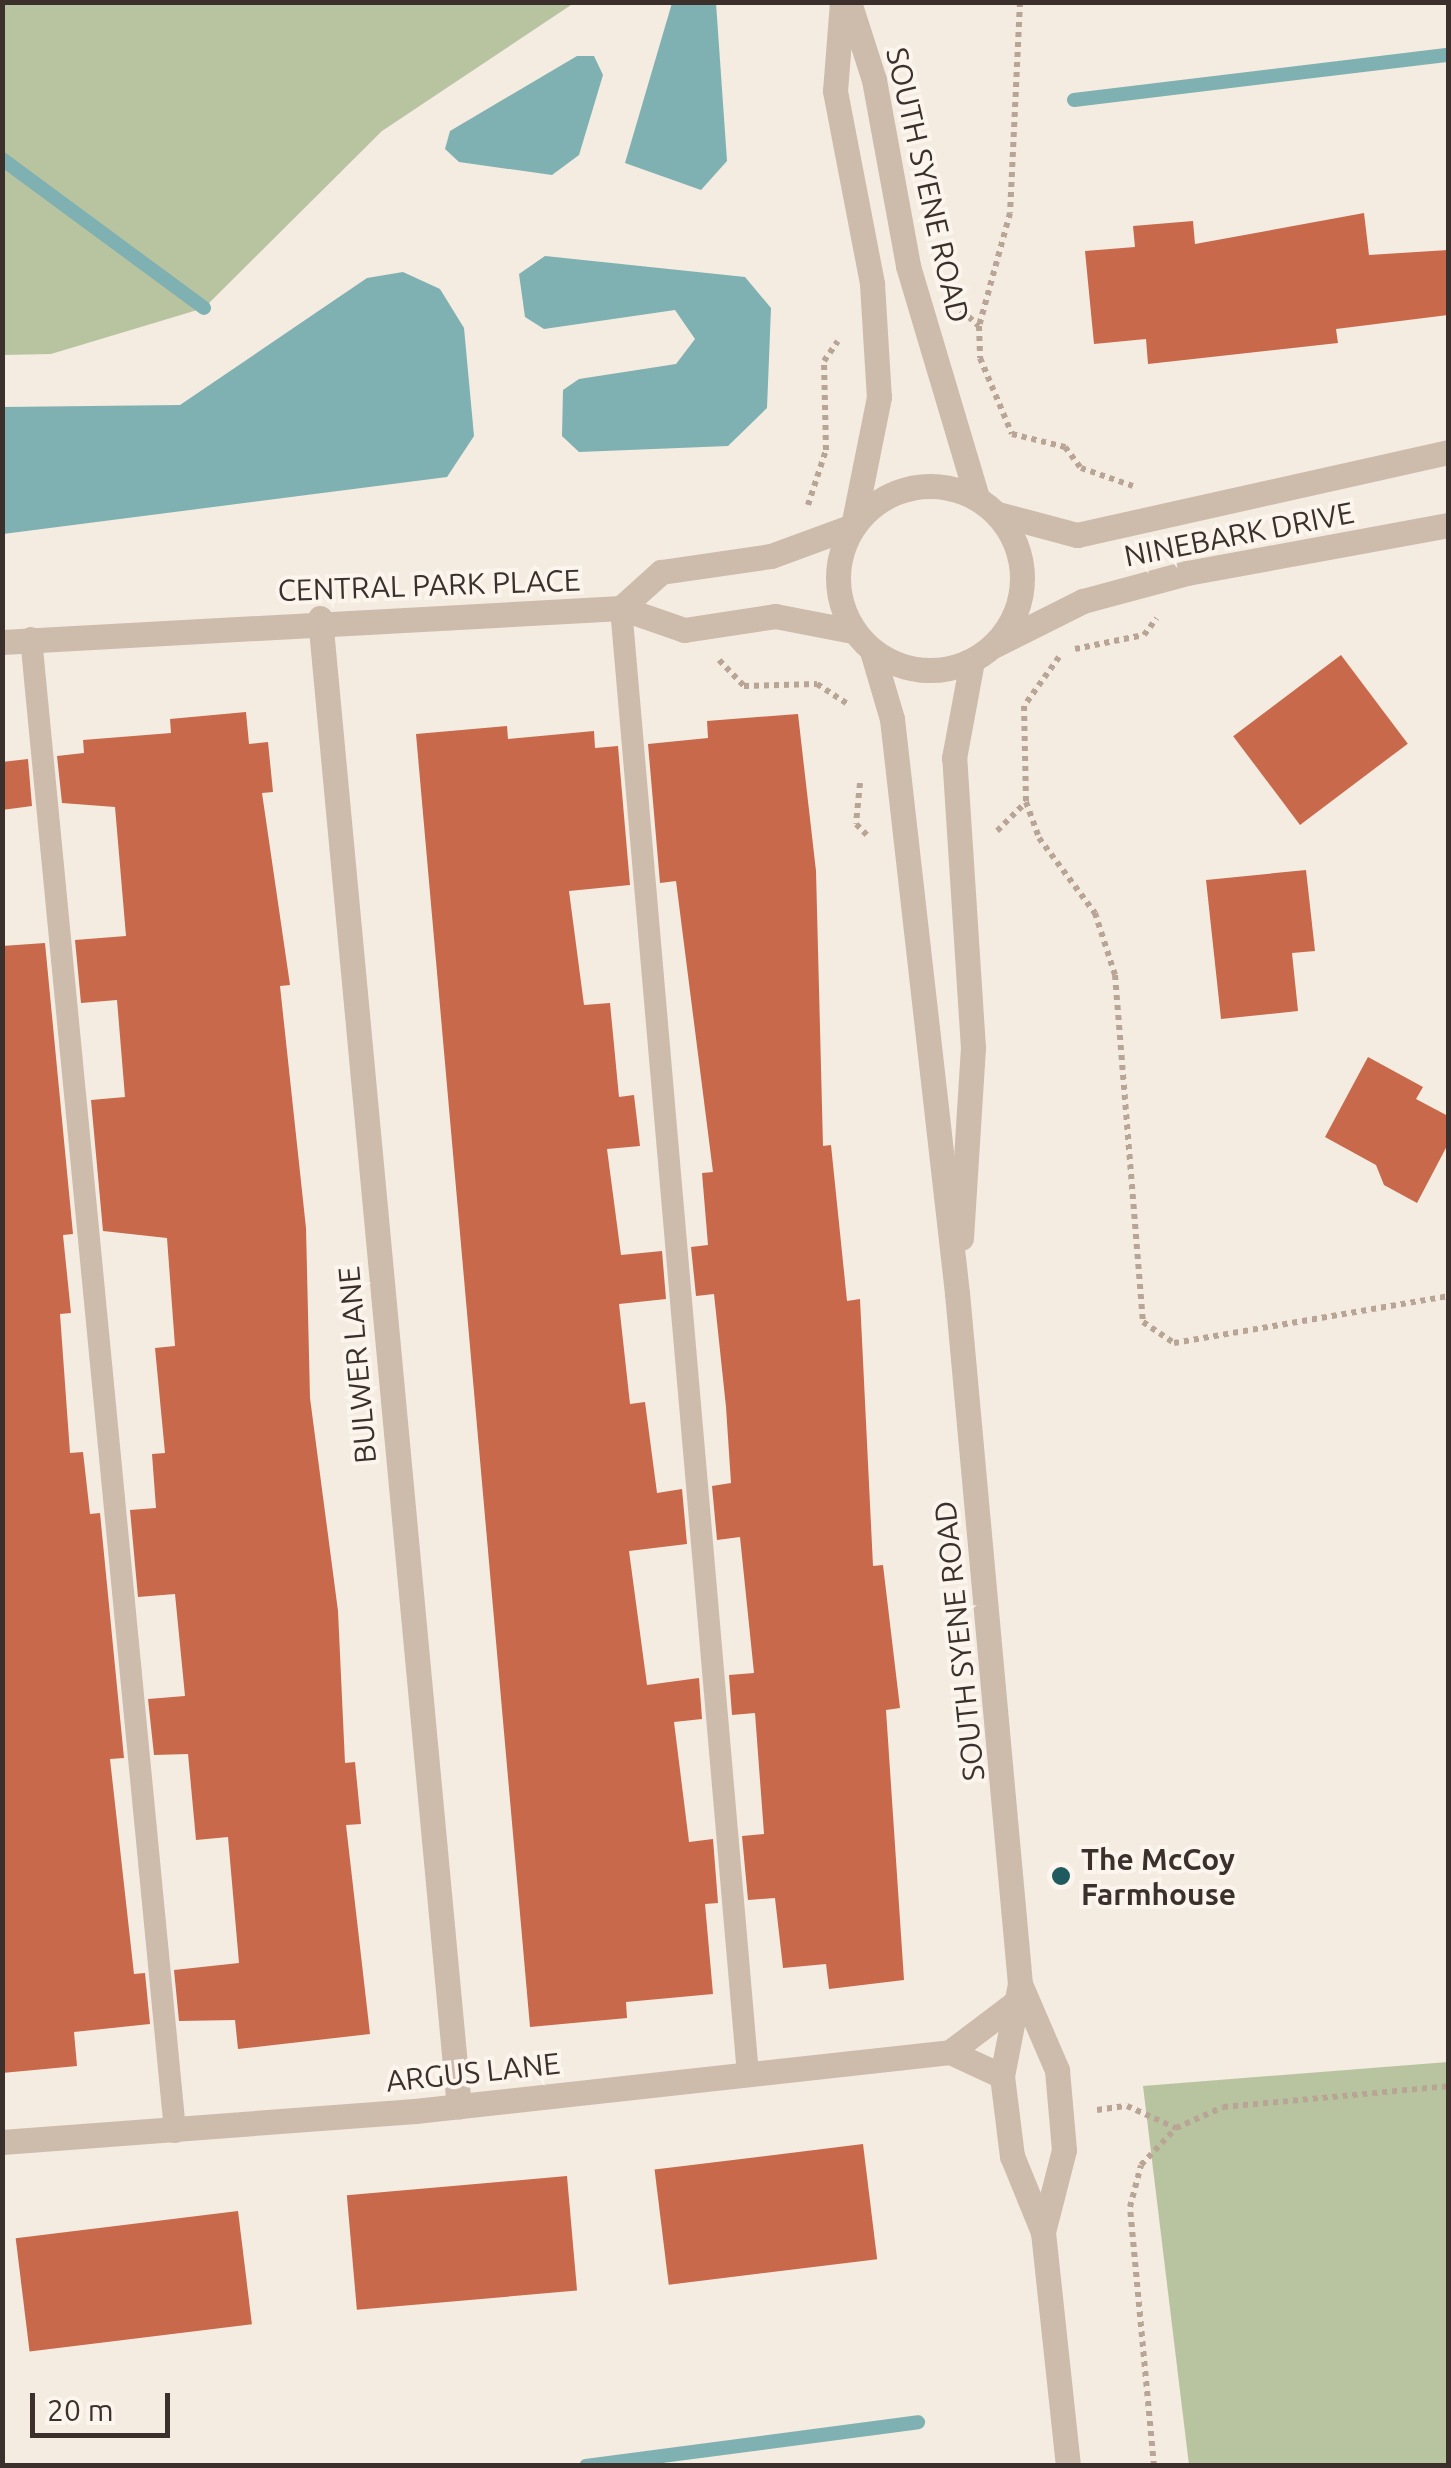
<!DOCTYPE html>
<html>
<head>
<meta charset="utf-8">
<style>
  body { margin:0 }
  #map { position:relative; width:1451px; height:2468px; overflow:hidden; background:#f4ebe1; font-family:Ubuntu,sans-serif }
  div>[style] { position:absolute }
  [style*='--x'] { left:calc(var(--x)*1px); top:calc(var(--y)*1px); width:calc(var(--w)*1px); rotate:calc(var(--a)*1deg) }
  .green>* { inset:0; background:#b8c4a0 }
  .water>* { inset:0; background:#7fb0b2 }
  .stream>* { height:14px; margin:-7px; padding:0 7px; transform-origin:7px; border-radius:7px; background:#7fb0b2 }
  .building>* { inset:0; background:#c8694b; transform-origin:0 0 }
  .path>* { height:6px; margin-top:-3px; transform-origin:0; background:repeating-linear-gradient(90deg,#b9a596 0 5px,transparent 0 10px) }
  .service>* { height:22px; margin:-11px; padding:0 11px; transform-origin:11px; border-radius:11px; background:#cdbbac }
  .minor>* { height:25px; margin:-12.5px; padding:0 12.5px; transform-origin:12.5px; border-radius:12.5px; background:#cdbbac }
  .tertiary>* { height:25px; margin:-12.5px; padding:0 12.5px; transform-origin:12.5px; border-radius:12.5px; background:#cdbbac }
  .tertiary>.ring { margin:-12.5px; padding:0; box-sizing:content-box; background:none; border:25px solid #cdbbac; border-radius:50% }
  .dots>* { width:28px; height:28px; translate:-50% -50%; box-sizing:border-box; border:5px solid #fbf5ee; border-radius:50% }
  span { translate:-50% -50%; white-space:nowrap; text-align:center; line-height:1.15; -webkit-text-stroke:8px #fbf5ee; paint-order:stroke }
  .street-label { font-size:30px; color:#3b302b }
  .poi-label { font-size:30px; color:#3b302b; font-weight:700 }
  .left { translate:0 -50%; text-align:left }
  .frame { position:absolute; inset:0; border:5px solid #3b302b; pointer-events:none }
  .scale { position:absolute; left:30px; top:2393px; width:140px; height:45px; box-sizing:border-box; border:5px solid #3b302b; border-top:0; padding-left:12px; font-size:30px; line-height:35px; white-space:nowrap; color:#3b302b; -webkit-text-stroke:8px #fbf5ee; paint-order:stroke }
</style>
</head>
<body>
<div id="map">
  <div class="green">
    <div style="clip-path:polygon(2px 3px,3px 2px,574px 3px,382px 131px,204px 308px,51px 354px,3px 355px)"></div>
    <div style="clip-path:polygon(1448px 2062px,1448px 2465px,1189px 2465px,1143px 2086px)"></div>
  </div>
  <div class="water">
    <div style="clip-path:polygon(672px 3px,716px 3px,727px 161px,701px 190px,625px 163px)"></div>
    <div style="clip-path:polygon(577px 56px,594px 56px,603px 75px,579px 155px,552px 175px,459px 162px,445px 149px,450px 131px)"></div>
    <div style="clip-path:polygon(545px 256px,745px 277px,771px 308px,767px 408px,728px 446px,579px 452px,562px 436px,563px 390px,579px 379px,676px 364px,695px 339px,675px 310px,544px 329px,525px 317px,519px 274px)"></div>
    <div style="clip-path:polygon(403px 272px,440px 289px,464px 328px,474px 436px,447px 477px,3px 534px,3px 407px,180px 405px,367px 278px)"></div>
  </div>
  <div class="stream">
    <div style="--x:1074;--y:100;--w:377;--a:-6.9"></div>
    <div style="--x:2;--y:159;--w:251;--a:36.4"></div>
    <div style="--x:586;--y:2466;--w:335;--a:-7.5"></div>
  </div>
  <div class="building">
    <div style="clip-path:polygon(1364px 213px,1369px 255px,1448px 250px,1448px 315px,1336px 329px,1338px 343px,1148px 364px,1146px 339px,1094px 344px,1085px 251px,1135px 247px,1133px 226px,1193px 221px,1195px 244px)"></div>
    <div style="left:1341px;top:655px;width:111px;height:135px;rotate:53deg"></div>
    <div style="clip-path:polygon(246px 712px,249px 744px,268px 742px,273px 792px,262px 793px,290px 985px,280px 986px,306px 1228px,310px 1398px,338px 1611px,345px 1763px,355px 1762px,361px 1824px,346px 1825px,370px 2034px,238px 2049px,235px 2020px,179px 2021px,174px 1970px,239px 1963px,228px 1837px,196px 1840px,188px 1754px,154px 1755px,148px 1699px,185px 1696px,175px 1594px,138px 1597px,130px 1510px,156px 1508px,152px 1454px,165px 1453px,155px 1348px,175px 1346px,167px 1238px,103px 1231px,91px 1100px,125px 1097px,117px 1000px,81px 1003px,75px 940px,126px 936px,115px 807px,62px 803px,57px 756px,84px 753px,83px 740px,171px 733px,170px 719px)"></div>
    <div style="clip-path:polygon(798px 714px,816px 871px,823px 1146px,831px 1145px,847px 1301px,860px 1299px,873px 1566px,883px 1565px,900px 1708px,886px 1710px,904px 1980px,829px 1989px,826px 1964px,783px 1968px,775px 1898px,748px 1900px,742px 1836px,764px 1834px,755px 1713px,732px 1715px,729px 1675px,754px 1673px,740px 1537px,717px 1540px,712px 1486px,731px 1483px,726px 1407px,714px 1294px,696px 1296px,691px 1247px,708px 1245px,702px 1173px,713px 1172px,676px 881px,660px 883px,648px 744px,708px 738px,707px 721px)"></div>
    <div style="clip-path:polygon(507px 726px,508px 739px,594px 731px,595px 748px,618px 746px,630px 885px,569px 891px,584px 1005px,610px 1003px,619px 1097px,634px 1095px,640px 1146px,607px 1149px,621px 1255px,662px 1251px,666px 1299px,619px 1304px,630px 1404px,645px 1402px,657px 1493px,682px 1489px,687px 1544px,629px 1551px,647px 1685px,699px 1678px,702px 1719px,674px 1722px,689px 1842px,713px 1839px,718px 1903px,705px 1904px,713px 1994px,626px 2002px,627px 2018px,530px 2027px,416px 734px)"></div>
    <div style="clip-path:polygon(28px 759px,32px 806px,2px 810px,2px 762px)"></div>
    <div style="clip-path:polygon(1306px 870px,1315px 951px,1292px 953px,1298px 1011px,1221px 1019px,1206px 880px)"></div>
    <div style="clip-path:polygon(45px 943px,73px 1234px,63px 1235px,71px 1313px,60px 1314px,70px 1453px,83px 1452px,90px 1514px,100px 1513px,124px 1758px,110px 1759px,134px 1974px,145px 1973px,150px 2024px,74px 2032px,77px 2066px,2px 2073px,2px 946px)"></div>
    <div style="clip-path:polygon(1368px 1057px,1423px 1087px,1416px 1099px,1448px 1116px,1448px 1144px,1417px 1203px,1384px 1185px,1376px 1165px,1325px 1137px)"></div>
    <div style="left:863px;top:2144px;width:116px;height:210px;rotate:83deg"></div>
    <div style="left:567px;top:2176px;width:115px;height:221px;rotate:85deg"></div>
    <div style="left:238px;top:2211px;width:114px;height:224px;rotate:83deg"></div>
  </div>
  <div class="path">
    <div style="--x:1020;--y:2;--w:211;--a:92.7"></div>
    <div style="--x:1010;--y:213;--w:117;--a:105.3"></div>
    <div style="--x:979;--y:326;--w:32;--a:88"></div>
    <div style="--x:980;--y:358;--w:82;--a:67.2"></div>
    <div style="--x:1012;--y:434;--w:55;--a:13.8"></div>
    <div style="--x:1065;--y:447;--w:26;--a:53"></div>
    <div style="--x:1081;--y:468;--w:55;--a:19.1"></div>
    <div style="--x:961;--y:310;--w:24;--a:42"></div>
    <div style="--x:808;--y:505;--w:58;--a:-71.9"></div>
    <div style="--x:826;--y:450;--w:89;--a:-91.3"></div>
    <div style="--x:824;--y:361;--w:24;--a:-55"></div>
    <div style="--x:1075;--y:649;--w:70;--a:-11.5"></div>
    <div style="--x:1144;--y:635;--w:21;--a:-53"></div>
    <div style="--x:1059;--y:657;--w:60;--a:125.5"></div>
    <div style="--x:1024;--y:706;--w:96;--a:88.8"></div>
    <div style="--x:1026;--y:802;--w:38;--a:70"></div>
    <div style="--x:1039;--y:838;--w:94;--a:53.3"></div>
    <div style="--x:1095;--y:913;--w:65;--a:72.1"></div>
    <div style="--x:1115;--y:975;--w:348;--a:85.4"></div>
    <div style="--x:1143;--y:1322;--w:37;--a:34"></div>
    <div style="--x:1174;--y:1343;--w:278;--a:-9.7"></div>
    <div style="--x:719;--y:660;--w:36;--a:46"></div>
    <div style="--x:744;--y:686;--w:73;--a:-1.6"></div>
    <div style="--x:817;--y:684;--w:37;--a:33"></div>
    <div style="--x:860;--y:783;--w:41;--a:95.6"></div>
    <div style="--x:856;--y:824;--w:17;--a:45"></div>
    <div style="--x:997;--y:831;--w:41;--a:-45"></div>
    <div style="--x:1097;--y:2110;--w:30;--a:-8"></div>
    <div style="--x:1127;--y:2106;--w:54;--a:24.2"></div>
    <div style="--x:1154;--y:2466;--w:260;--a:-95.3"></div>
    <div style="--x:1130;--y:2207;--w:43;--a:-75.3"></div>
    <div style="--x:1141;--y:2165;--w:51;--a:-46.6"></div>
    <div style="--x:1176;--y:2128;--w:51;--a:-24.1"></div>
    <div style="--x:1223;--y:2107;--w:226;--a:-5.3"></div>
  </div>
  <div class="service">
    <div style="--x:621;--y:608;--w:1471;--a:85.05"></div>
    <div style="--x:31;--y:638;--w:1501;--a:84.49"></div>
  </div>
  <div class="minor">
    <div style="--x:998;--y:514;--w:82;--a:14.9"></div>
    <div style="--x:1077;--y:535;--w:380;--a:-12.6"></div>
    <div style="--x:621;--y:608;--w:54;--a:-42"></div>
    <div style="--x:661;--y:572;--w:111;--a:-8.3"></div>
    <div style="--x:771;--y:556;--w:87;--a:-20.1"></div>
    <div style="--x:320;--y:618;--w:1495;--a:84.67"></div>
    <div style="--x:2;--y:642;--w:620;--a:-3.14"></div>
    <div style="--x:621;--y:608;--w:67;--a:19.2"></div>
    <div style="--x:684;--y:630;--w:92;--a:-8.7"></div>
    <div style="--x:775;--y:616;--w:79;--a:10.9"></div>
    <div style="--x:993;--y:646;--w:101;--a:-26.6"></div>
    <div style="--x:1083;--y:601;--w:108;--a:-15.1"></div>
    <div style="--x:1187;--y:573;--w:265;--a:-10.4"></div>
    <div style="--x:950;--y:2052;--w:57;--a:24.8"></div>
    <div style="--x:2;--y:2142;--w:414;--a:-4.3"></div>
    <div style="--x:415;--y:2111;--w:538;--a:-6.29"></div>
    <div style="--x:950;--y:2052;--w:83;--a:-37.1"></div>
  </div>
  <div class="tertiary">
    <div style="--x:842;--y:2;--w:89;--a:94.5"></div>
    <div style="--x:835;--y:91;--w:197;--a:79.1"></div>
    <div style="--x:872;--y:284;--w:113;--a:86.5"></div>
    <div style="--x:879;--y:397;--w:126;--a:101.4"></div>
    <div style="--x:849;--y:2;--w:82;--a:72.2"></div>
    <div style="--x:874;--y:80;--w:189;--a:79.6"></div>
    <div style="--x:908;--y:266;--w:242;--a:73.4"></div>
    <div class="ring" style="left:838px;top:486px;width:159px;height:159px"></div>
    <div style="--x:872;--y:651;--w:71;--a:73.6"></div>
    <div style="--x:892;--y:719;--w:578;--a:83.54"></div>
    <div style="--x:957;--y:1293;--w:694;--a:84.79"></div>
    <div style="--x:1020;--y:1984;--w:94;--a:66.7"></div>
    <div style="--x:1057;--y:2070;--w:80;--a:85"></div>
    <div style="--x:1064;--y:2150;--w:85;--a:104.4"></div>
    <div style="--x:961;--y:1238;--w:190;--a:-86.4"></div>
    <div style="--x:973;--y:1048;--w:291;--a:-93.7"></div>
    <div style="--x:954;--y:758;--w:99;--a:-79.5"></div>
    <div style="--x:1020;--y:1984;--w:94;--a:101.1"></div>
    <div style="--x:1002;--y:2076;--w:81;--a:82.9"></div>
    <div style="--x:1012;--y:2156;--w:82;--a:67.8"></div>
    <div style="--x:1043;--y:2232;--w:235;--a:83.9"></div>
  </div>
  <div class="dots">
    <div style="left:1061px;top:1876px;background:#1f5a5e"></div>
  </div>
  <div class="street-label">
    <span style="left:928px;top:185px;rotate:77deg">SOUTH SYENE ROAD</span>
    <span style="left:1239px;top:534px;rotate:-11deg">NINEBARK DRIVE</span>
    <span style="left:429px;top:585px;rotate:-2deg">CENTRAL PARK PLACE</span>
    <span style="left:357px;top:1365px;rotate:-95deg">BULWER LANE</span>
    <span style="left:959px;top:1641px;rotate:-96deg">SOUTH SYENE ROAD</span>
    <span style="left:473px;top:2072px;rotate:-6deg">ARGUS LANE</span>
  </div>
  <div class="poi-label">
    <span class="left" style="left:1081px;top:1876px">The McCoy<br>Farmhouse</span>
  </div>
  <div class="frame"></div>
  <div class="scale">20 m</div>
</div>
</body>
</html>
